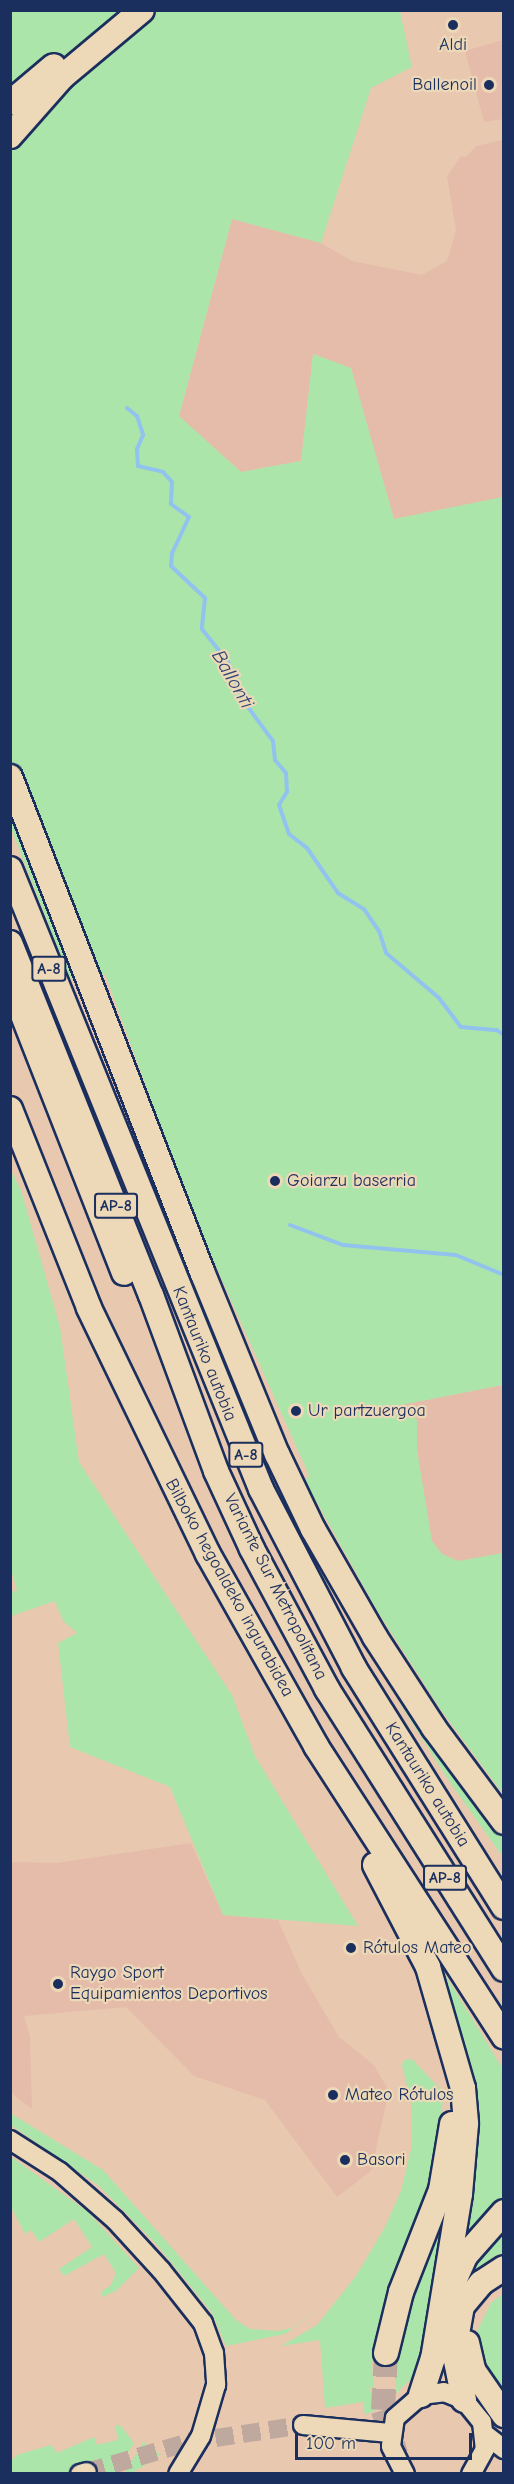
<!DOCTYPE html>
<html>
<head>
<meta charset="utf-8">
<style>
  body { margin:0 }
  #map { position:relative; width:514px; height:2484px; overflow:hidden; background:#e8c8af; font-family:"Comic Neue",sans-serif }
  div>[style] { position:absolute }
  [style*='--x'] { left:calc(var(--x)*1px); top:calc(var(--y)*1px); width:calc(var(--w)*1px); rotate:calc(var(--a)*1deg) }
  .built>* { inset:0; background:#e4bca9 }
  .green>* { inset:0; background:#ace5aa }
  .stream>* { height:4px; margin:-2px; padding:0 2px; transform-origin:2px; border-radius:2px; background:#92c2ee }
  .secondary-tunnel>* { height:18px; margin-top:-9px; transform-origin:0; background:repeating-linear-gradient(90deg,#bfa99f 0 18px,transparent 0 27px) }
  .highway-tunnel>* { height:24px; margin-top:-12px; transform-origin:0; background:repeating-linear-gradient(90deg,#bfa99f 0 24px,transparent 0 36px) }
  .roads { filter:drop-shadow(2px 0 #1b2f5e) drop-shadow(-2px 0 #1b2f5e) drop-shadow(0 2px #1b2f5e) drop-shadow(0 -2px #1b2f5e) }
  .secondary>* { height:18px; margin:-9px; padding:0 9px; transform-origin:9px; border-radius:9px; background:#edd8b7 }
  .highway>* { height:24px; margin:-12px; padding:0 12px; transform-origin:12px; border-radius:12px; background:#edd8b7 }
  .dots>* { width:16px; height:16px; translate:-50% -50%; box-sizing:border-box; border:3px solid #edd8b7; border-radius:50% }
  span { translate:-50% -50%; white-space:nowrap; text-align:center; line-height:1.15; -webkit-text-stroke:4.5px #edd8b7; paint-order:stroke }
  .shield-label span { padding:2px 4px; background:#edd8b7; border:2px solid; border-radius:4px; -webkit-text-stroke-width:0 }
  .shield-label { font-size:16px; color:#1b2f5e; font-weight:700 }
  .poi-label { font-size:18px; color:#1b2f5e }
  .right { translate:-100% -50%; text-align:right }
  .left { translate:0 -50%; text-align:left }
  .street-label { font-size:18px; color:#1b2f5e }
  .water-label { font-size:20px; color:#2d4574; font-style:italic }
  .frame { position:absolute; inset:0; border:12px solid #1b2f5e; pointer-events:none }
  .scale { position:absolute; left:295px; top:2433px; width:177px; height:27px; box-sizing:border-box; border:3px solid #1b2f5e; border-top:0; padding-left:8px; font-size:18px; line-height:21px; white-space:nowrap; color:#1b2f5e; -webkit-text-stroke:4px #edd8b7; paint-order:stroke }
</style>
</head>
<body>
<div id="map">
  <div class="built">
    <div style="clip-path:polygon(503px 40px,503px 119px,484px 122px,465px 51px)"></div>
    <div style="clip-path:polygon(503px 140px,503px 497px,394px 519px,351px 368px,313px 354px,301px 461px,241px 472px,179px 417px,232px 219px,321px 243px,352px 261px,422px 275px,447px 261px,456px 230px,447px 176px,461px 156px,466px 157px,476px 146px)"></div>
    <div style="clip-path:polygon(503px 1385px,503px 1555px,458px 1561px,442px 1554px,432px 1544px,417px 1450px,417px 1420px,400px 1405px)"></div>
    <div style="clip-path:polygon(191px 1843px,223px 1915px,278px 1920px,302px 1974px,339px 2037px,374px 2065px,389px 2091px,371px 2171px,337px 2197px,265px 2100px,194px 2076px,126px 2007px,24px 2016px,30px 2036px,32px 2109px,11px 2093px,11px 1862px,57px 1863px)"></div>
  </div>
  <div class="green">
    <div style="clip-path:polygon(10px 11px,400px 11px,412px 67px,371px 88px,321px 243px,232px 219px,179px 416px,241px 472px,301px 461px,313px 354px,351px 368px,394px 519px,503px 497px,503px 1385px,401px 1405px,417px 1420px,417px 1450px,432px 1541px,442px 1554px,458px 1561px,503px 1553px,503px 1794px,441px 1710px,378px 1612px,305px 1481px,309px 1475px,194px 1217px,105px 974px,77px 984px,68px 975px,11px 828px)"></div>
    <div style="clip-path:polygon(10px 1169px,21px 1190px,60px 1327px,79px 1462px,232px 1695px,255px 1756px,358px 1926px,223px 1915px,170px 1787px,70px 1747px,58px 1643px,77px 1633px,63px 1621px,55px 1601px,11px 1616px,11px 1592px,17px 1590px,10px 1567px)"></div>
    <div style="clip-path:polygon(397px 1699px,503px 1839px,503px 1857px,451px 1784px)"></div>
    <div style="clip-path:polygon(438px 1963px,503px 2069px,503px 2196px,453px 2256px,472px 2193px)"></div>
    <div style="clip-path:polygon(412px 2059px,443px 2092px,441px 2136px,423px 2207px,376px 2332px,372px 2365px,374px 2394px,366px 2383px,374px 2398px,393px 2394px,398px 2383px,395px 2387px,397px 2345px,416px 2281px,455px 2180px,421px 2353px,413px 2377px,382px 2407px,365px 2415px,363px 2402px,325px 2408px,320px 2340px,281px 2346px,317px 2325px,356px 2276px,385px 2227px,401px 2191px,412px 2145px,411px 2103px,402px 2065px,404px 2060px)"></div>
    <div style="clip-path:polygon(10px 2113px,103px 2170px,236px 2320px,250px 2329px,278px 2331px,292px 2328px,319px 2309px,285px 2334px,226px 2346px,212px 2313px,158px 2246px,99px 2186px,11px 2125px)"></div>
    <div style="clip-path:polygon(10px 2156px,88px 2212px,139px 2268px,116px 2291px,102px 2297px,101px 2292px,111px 2285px,116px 2273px,104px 2254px,64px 2276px,59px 2269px,92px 2247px,74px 2219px,39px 2242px,31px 2230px,25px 2234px,11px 2207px)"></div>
    <div style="clip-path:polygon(503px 2227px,503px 2253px,493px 2257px,464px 2283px,479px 2253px)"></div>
    <div style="clip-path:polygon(503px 2294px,503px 2393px,493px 2381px,476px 2333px,491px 2303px)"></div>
    <div style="clip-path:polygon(120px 2425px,134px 2443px,116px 2473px,11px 2474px,11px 2461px,17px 2455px,51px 2445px,57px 2453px,94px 2437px,97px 2445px,118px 2440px,115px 2426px)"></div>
    <div style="clip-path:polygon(143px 2442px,161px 2455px,132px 2473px,125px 2473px)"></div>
  </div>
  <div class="stream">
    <div style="--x:127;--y:408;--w:13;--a:39"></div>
    <div style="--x:137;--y:416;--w:20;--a:72"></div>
    <div style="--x:143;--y:435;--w:15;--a:113"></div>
    <div style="--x:137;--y:449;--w:17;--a:87"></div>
    <div style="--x:138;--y:466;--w:26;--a:13"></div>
    <div style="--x:163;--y:472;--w:13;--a:48"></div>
    <div style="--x:172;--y:482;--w:22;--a:93"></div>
    <div style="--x:171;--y:504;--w:22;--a:36"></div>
    <div style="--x:189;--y:517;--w:40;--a:115"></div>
    <div style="--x:172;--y:553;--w:13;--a:94"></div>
    <div style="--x:171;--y:566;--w:47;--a:43.3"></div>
    <div style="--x:205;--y:598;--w:31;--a:96"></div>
    <div style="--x:202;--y:629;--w:42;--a:51.8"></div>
    <div style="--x:228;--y:662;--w:40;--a:69"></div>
    <div style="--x:242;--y:699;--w:52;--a:53.6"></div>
    <div style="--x:273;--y:741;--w:19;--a:84"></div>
    <div style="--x:275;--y:760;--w:17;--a:50"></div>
    <div style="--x:286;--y:773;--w:19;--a:87"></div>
    <div style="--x:287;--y:792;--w:15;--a:122"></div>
    <div style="--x:279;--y:805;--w:31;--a:71"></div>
    <div style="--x:289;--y:834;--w:23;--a:38"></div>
    <div style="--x:307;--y:848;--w:55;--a:55.4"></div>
    <div style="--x:338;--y:893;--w:31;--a:32"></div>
    <div style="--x:364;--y:909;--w:27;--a:56"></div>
    <div style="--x:379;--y:931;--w:23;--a:72"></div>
    <div style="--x:386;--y:953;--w:70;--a:40.3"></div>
    <div style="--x:439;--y:998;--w:36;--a:53"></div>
    <div style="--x:461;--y:1027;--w:36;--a:5"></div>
    <div style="--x:497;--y:1030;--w:9;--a:36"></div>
    <div style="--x:290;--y:1225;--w:57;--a:20.7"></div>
    <div style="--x:343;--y:1245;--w:113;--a:5.1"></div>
    <div style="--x:456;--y:1255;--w:52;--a:22.6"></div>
  </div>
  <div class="secondary-tunnel">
    <div style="--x:87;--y:2472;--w:106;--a:-16.4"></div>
    <div style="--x:189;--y:2442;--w:115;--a:-8.5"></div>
  </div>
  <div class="highway-tunnel">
    <div style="--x:386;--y:2353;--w:57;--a:93"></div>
    <div style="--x:383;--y:2410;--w:46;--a:73.5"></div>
  </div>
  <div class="roads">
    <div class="secondary">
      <div style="--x:10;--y:2140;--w:59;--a:32.6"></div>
      <div style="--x:60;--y:2172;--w:73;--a:41.1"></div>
      <div style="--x:115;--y:2220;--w:68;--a:47.4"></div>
      <div style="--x:161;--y:2270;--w:68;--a:51.6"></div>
      <div style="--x:203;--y:2323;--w:32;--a:70"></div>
      <div style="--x:214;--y:2353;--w:32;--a:86"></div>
      <div style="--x:216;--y:2385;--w:53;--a:106.4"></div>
      <div style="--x:201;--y:2436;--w:44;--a:121.2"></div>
      <div style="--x:303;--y:2425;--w:87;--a:5.3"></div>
      <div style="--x:486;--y:2435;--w:23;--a:38"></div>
      <div style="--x:80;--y:2474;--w:7;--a:-16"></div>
      <div style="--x:405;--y:2474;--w:31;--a:-117"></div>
      <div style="--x:391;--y:2446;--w:28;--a:-82"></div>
      <div style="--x:395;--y:2418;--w:35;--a:-41"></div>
      <div style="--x:421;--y:2395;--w:23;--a:-7"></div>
      <div style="--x:444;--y:2392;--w:22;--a:22"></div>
      <div style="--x:464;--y:2400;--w:28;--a:51"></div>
      <div style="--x:482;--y:2422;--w:27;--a:84"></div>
      <div style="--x:485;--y:2449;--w:29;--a:119"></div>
    </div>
    <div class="highway">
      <div style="--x:10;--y:103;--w:57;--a:-40.1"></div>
      <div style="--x:10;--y:136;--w:79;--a:-48.6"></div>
      <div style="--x:62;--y:77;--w:104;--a:-39.9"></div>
      <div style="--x:10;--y:777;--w:533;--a:68.78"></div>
      <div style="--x:203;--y:1274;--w:195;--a:67.7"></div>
      <div style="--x:277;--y:1454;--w:83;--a:64.4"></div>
      <div style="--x:313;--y:1529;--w:125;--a:60.1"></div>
      <div style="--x:375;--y:1637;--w:108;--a:57"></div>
      <div style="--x:434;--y:1728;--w:117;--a:53.3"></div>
      <div style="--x:10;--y:869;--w:669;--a:67.96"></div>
      <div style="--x:261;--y:1489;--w:202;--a:62.5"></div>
      <div style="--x:354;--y:1668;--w:282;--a:57.9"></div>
      <div style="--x:10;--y:943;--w:379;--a:68.2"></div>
      <div style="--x:151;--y:1295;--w:188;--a:69.7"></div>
      <div style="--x:216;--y:1471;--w:86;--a:65.2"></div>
      <div style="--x:252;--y:1549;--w:159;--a:61.8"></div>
      <div style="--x:327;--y:1689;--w:331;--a:57.7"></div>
      <div style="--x:12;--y:987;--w:307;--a:68.6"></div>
      <div style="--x:10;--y:1109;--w:214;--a:68.3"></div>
      <div style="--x:89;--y:1308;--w:273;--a:64.2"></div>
      <div style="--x:208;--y:1554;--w:220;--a:60.6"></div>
      <div style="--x:316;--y:1746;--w:346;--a:57.1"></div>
      <div style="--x:375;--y:1865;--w:115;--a:62.5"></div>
      <div style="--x:428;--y:1967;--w:126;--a:73.9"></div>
      <div style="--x:463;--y:2088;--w:36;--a:85"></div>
      <div style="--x:466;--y:2124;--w:70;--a:94.9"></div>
      <div style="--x:460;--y:2194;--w:166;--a:99.3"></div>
      <div style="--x:433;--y:2358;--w:39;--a:108"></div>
      <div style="--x:451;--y:2288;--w:36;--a:-66"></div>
      <div style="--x:466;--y:2255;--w:57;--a:-48.5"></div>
      <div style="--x:467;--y:2343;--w:28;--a:77"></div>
      <div style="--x:473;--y:2370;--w:55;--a:55.4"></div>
      <div style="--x:386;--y:2353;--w:63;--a:-76.2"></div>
      <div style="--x:401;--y:2292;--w:110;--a:-68.6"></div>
      <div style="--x:441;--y:2190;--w:67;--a:-80.5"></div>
      <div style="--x:464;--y:2400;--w:50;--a:-101.5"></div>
      <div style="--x:454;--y:2351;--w:46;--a:-79.9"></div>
      <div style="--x:462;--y:2306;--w:30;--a:-50"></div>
      <div style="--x:481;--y:2283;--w:27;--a:-33"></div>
    </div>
  </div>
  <div class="dots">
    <div style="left:453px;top:25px;background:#1b2f5e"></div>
    <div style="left:489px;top:85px;background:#1b2f5e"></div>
    <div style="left:275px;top:1181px;background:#1b2f5e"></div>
    <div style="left:296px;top:1411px;background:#1b2f5e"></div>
    <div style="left:351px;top:1948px;background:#1b2f5e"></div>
    <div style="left:58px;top:1984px;background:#1b2f5e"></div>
    <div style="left:333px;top:2095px;background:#1b2f5e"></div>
    <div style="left:345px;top:2160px;background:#1b2f5e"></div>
  </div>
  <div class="shield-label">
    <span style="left:49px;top:969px">A-8</span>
    <span style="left:116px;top:1206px">AP-8</span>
    <span style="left:246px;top:1455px">A-8</span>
    <span style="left:445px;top:1878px">AP-8</span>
  </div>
  <div class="poi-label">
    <span style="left:453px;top:45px">Aldi</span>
    <span class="right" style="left:477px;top:85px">Ballenoil</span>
    <span class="left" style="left:287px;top:1181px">Goiarzu baserria</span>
    <span class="left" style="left:308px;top:1411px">Ur partzuergoa</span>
    <span class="left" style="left:363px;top:1948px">Rótulos Mateo</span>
    <span class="left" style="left:70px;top:1984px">Raygo Sport<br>Equipamientos Deportivos</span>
    <span class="left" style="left:345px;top:2095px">Mateo Rótulos</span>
    <span class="left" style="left:357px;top:2160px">Basori</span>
  </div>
  <div class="street-label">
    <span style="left:204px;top:1354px;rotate:68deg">Kantauriko autobia</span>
    <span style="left:275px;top:1587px;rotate:63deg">Variante Sur Metropolitana</span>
    <span style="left:229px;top:1588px;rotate:61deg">Bilboko hegoaldeko ingurabidea</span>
    <span style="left:427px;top:1785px;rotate:58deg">Kantauriko autobia</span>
  </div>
  <div class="water-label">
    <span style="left:233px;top:679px;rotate:60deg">Ballonti</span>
  </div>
  <div class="frame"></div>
  <div class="scale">100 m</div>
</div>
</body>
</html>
